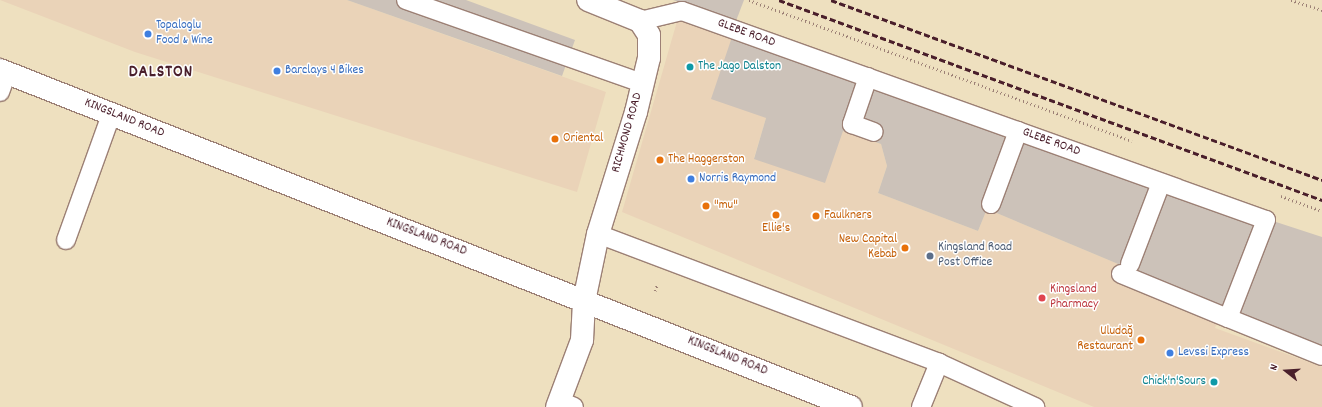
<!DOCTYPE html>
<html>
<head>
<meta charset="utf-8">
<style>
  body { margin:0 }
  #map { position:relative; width:1322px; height:407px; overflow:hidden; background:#eee0bf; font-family:Dekko,sans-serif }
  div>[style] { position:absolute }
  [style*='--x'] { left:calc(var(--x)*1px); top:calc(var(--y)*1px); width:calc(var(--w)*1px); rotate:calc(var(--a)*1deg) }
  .built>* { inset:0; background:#ead3b8 }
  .industrial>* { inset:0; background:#ccc2b9 }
  .path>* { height:2.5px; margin-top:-1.25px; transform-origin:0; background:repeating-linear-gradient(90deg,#9c8075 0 1px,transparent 0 4px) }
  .roads { filter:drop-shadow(1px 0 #9c8075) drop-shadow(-1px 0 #9c8075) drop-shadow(0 1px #9c8075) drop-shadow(0 -1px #9c8075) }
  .lane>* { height:18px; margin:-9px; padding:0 9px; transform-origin:9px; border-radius:9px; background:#fff }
  .street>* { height:22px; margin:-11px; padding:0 11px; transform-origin:11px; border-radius:11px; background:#fff }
  .secondary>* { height:22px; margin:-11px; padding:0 11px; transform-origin:11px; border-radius:11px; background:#fff }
  .highway>* { height:22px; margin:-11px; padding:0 11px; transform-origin:11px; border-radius:11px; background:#fff }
  .rail>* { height:3px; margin-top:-1.5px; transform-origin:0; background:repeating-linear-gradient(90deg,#4a1f2b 0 6px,transparent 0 9px) }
  .dots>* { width:11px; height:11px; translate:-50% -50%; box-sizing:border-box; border:2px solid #fff; border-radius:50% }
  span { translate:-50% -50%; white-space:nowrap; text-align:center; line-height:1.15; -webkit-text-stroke:3px #fff; paint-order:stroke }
  .shop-label { font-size:13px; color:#366cbe }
  .left { translate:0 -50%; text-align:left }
  .street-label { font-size:13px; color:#4a1f2b }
  .culture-label { font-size:13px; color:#0d838f }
  .right { translate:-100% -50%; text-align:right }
  .food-label { font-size:13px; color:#c56008 }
  .service-label { font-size:13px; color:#4e5e75 }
  .health-label { font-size:13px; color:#be3a42 }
  .district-label { font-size:17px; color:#4a1f2b; font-weight:700; letter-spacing:1px }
  .north { position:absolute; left:1266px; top:351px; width:40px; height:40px; -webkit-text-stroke:3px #fff; paint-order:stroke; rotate:287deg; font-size:11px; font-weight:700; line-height:16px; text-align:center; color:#4a1f2b }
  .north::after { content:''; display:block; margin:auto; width:14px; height:18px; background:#4a1f2b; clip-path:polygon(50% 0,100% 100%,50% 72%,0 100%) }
</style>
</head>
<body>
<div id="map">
  <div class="built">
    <div style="clip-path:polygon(0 0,347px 0,606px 92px,577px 192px,135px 52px)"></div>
    <div style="clip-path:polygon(678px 18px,732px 37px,766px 118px,754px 158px,843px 131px,881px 144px,887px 166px,878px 193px,978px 231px,987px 209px,1223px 308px,1215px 328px,1322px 367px,1322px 407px,1094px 407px,622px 212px)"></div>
  </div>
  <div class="industrial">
    <div style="clip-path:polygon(347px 0,466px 0,575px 40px,562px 76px)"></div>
    <div style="clip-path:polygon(673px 0,744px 0,736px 21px)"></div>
    <div style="clip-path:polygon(732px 37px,1259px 222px,1223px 308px,987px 209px,978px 231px,878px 193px,887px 166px,881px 144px,843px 131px,825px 183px,754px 159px,766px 118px,711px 99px)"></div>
    <div style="clip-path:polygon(1273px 221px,1322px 237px,1322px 347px,1236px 313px)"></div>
  </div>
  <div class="path">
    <div style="--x:749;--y:0;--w:408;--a:20.2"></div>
    <div style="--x:1291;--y:0;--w:33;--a:18"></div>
    <div style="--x:1281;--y:196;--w:44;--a:20.1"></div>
    <div style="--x:655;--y:291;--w:6;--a:-72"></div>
  </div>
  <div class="roads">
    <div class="lane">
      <div style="--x:406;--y:0;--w:250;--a:19.4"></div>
      <div style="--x:640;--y:21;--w:43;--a:-13.4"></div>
      <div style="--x:682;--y:11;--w:620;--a:19.69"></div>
      <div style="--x:1266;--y:220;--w:105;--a:111.2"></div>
      <div style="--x:1228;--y:318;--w:101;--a:22"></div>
      <div style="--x:868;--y:77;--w:50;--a:108.8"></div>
      <div style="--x:852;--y:124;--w:23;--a:20"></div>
      <div style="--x:0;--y:92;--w:20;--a:-70"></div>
      <div style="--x:991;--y:204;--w:78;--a:-69.7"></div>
      <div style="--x:598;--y:234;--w:365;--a:20.7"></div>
      <div style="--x:939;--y:363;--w:106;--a:24.6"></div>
      <div style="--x:66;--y:240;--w:133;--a:-70.2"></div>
      <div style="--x:1130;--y:264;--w:87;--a:-69.1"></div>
      <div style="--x:1121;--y:274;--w:116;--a:22.4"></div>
      <div style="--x:560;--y:401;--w:15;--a:23"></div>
      <div style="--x:921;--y:407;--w:48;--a:-67.8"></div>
    </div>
    <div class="street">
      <div style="--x:584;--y:301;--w:68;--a:-78.2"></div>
      <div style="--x:598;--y:234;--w:128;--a:-72.7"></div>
      <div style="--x:636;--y:112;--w:56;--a:-76.5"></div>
      <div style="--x:649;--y:58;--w:23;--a:-90"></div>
      <div style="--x:649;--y:35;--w:17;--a:-123"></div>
      <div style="--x:640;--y:21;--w:56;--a:-158"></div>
    </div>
    <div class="secondary">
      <div style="--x:557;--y:407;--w:72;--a:-69.5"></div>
      <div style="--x:582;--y:340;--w:39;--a:-87"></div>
    </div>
    <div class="highway">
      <div style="--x:0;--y:70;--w:915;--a:21.6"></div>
    </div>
  </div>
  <div class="rail">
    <div style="--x:779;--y:0;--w:579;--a:20.22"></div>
    <div style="--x:831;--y:0;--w:523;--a:20.13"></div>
  </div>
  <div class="dots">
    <div style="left:148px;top:34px;background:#3f7fe0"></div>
    <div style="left:690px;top:67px;background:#0f9aa8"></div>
    <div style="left:277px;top:71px;background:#3f7fe0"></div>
    <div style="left:555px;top:139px;background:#e8710a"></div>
    <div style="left:660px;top:160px;background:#e8710a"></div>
    <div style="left:691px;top:179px;background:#3f7fe0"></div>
    <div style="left:706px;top:206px;background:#e8710a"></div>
    <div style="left:776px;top:215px;background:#e8710a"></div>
    <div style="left:816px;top:216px;background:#e8710a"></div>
    <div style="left:905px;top:248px;background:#e8710a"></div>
    <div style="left:930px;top:256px;background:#5c6f8a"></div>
    <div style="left:1042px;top:298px;background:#e0444e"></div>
    <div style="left:1141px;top:340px;background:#e8710a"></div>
    <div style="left:1170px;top:353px;background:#3f7fe0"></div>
    <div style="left:1214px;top:382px;background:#0f9aa8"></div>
  </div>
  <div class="shop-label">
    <span class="left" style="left:156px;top:34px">Topaloglu<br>Food &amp; Wine</span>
    <span class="left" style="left:285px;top:71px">Barclays 4 Bikes</span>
    <span class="left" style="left:699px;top:179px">Norris Raymond</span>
    <span class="left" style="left:1178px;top:353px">Levssi Express</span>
  </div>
  <div class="street-label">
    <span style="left:746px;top:34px;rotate:20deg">GLEBE ROAD</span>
    <span style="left:124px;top:119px;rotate:22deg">KINGSLAND ROAD</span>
    <span style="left:628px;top:133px;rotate:-74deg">RICHMOND ROAD</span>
    <span style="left:1051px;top:143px;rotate:20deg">GLEBE ROAD</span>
    <span style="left:426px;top:238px;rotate:21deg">KINGSLAND ROAD</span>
    <span style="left:727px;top:357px;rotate:22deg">KINGSLAND ROAD</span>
  </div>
  <div class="culture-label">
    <span class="left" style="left:698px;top:67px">The Jago Dalston</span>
    <span class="right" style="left:1206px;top:382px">Chick'n'Sours</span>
  </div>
  <div class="food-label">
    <span class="left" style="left:563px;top:139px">Oriental</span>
    <span class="left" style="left:668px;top:160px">The Haggerston</span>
    <span class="left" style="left:714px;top:206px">"mu"</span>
    <span class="left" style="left:824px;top:216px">Faulkners</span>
    <span style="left:776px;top:229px">Ellie's</span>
    <span class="right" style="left:897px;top:248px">New Capital<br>Kebab</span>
    <span class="right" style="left:1133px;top:340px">Uludağ<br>Restaurant</span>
  </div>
  <div class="service-label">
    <span class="left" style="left:938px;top:256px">Kingsland Road<br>Post Office</span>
  </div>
  <div class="health-label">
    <span class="left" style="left:1050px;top:298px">Kingsland<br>Pharmacy</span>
  </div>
  <div class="district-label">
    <span style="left:161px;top:74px">DALSTON</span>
  </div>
  <div class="north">N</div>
</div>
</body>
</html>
